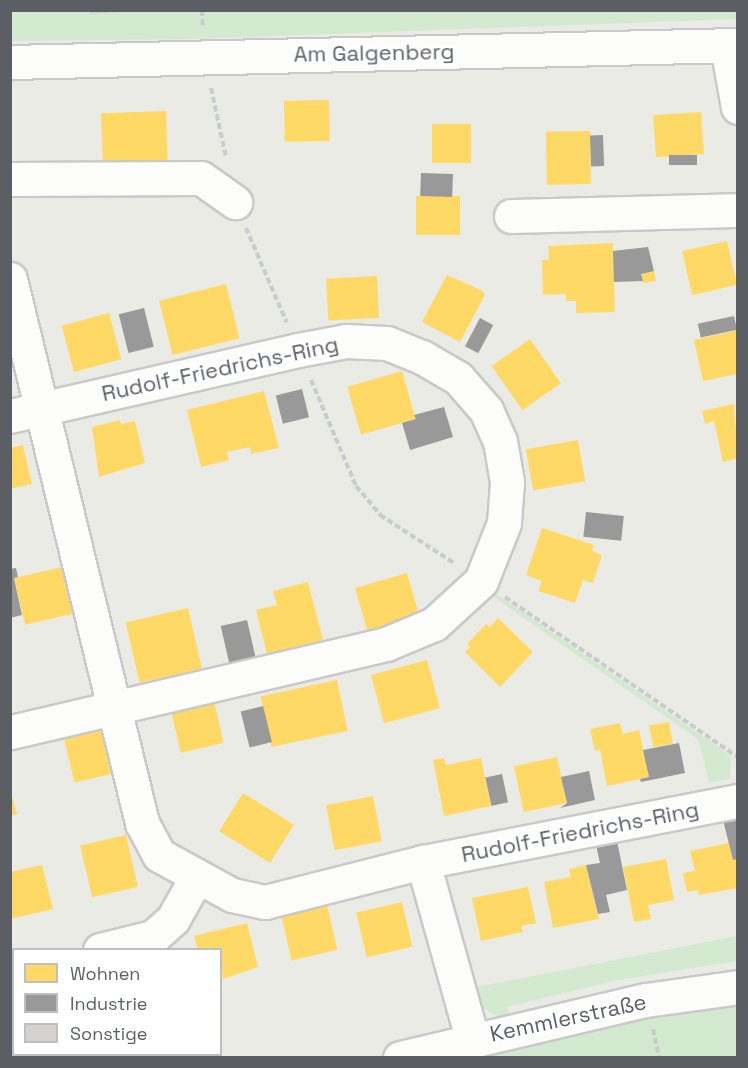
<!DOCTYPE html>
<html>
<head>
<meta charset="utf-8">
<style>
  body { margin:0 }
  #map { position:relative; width:748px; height:1068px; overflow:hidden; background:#ebebe6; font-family:"Space Grotesk",sans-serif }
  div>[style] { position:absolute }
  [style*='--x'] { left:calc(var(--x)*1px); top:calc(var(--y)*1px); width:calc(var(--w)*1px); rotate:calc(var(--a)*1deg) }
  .green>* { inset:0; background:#d3e9d0 }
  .homes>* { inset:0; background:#ffd966; transform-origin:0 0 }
  .industry>* { inset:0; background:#999; transform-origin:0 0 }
  .building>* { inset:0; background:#d3d2d0 }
  .path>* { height:4px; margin-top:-2px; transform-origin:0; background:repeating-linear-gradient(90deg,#c8ccca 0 6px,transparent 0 9px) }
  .roads { filter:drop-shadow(2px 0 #c8c9c8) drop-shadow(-2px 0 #c8c9c8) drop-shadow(0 2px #c8c9c8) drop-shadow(0 -2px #c8c9c8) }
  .minor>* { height:33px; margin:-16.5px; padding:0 16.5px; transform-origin:16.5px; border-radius:16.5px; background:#fcfcfb }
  span { translate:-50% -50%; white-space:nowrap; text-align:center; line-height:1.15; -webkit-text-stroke:6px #fff; paint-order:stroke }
  .street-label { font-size:22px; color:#5b5f64 }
  .frame { position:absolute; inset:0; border:12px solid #5b5f64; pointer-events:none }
  .legend { position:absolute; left:12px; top:948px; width:210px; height:108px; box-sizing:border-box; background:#fff; border:2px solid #bdbfc1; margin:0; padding:8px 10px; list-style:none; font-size:18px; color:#5b5f64 }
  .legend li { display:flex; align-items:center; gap:12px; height:30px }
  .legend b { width:30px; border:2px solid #bdbfc1 }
</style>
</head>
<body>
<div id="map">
  <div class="green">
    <div style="clip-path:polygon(737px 10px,738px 19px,193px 39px,11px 41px,10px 11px)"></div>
    <div style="clip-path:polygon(489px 589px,731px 756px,730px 779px,709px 783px,698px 739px,485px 591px)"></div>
    <div style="clip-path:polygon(737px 936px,737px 961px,618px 980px,507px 1007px,509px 1016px,500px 1018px,477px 1004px,472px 988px)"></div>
    <div style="clip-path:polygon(737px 1003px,737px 1057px,487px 1058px,634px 1020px)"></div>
  </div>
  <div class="homes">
    <div style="left:329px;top:100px;width:41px;height:45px;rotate:89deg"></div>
    <div style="left:166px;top:111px;width:49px;height:65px;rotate:88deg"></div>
    <div style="left:701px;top:112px;width:42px;height:48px;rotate:86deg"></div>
    <div style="left:432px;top:124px;width:39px;height:39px"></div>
    <div style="left:590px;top:131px;width:53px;height:44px;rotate:89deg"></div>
    <div style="left:416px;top:196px;width:44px;height:39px"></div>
    <div style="left:727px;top:241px;width:45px;height:46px;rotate:77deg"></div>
    <div style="clip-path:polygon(613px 243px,615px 312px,576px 313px,576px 301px,566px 301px,566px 294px,543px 295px,542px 260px,549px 260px,548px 246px)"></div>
    <div style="left:654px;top:271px;width:10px;height:13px;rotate:79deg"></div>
    <div style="clip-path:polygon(447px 275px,483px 291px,485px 295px,460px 342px,422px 322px)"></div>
    <div style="left:377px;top:276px;width:42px;height:51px;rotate:87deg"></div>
    <div style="left:226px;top:284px;width:56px;height:69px;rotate:76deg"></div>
    <div style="left:109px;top:313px;width:48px;height:49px;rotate:75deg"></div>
    <div style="clip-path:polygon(738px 330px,738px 374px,703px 381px,694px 340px)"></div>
    <div style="left:530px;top:339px;width:54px;height:47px;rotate:55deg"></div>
    <div style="left:402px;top:371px;width:50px;height:57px;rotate:74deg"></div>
    <div style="clip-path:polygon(264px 391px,279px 448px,251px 454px,250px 447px,227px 452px,229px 460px,201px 467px,187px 410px)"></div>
    <div style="clip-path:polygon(734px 404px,738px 458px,723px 462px,714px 421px,705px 424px,702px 411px)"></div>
    <div style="clip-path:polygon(120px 420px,121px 424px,135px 421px,145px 463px,99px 477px,92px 427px)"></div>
    <div style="left:578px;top:440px;width:42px;height:53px;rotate:80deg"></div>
    <div style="clip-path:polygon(23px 445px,32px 484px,10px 489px,10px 448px)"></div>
    <div style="clip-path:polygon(542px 528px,594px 545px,592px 551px,602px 555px,593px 583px,583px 580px,575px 603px,538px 591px,542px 581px,526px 575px)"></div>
    <div style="left:62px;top:567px;width:48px;height:49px;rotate:77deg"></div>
    <div style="left:407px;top:573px;width:45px;height:54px;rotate:74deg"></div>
    <div style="clip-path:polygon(308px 582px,323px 640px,267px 654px,256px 610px,277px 605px,273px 591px)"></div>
    <div style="left:188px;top:608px;width:62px;height:64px;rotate:77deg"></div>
    <div style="clip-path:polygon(498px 618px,533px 652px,500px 687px,465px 652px,470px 647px,467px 644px,486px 624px,490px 627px)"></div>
    <div style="left:427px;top:660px;width:50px;height:58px;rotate:75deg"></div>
    <div style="left:337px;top:680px;width:52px;height:78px;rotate:78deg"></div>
    <div style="left:214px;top:701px;width:43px;height:44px;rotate:77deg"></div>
    <div style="left:669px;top:722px;width:22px;height:20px;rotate:80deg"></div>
    <div style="clip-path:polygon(620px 723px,623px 734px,639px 730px,649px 777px,607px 786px,600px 750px,595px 751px,590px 729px)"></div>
    <div style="left:102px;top:729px;width:46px;height:39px;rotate:77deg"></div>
    <div style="left:557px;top:757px;width:47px;height:44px;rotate:78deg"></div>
    <div style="clip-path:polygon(444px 758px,446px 765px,481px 758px,491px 806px,444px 816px,433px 760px)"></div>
    <div style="clip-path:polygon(10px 789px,17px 814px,10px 816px)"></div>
    <div style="left:243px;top:793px;width:60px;height:45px;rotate:32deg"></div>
    <div style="left:373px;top:796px;width:46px;height:48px;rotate:79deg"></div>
    <div style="left:126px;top:835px;width:53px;height:47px;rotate:77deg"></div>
    <div style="clip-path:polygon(729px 843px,733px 860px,738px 859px,738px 888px,699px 895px,698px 890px,687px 892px,683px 873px,695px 871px,690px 851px)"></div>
    <div style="clip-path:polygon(666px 859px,674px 900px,648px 905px,651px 919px,634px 922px,623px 867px)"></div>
    <div style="clip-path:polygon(42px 865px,53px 909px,10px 919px,10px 872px)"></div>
    <div style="clip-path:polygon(586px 865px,599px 919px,553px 928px,544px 882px,571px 877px,569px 869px)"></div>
    <div style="clip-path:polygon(528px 887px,536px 923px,521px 926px,523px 932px,481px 941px,472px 898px)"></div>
    <div style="left:402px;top:902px;width:46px;height:47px;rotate:77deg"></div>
    <div style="left:327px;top:905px;width:46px;height:47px;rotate:77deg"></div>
    <div style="clip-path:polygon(247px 923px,258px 967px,223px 979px,220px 950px,198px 950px,194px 936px)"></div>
    <div style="clip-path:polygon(10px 999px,14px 999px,13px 1025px,10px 1016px)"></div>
  </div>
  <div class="industry">
    <div style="left:603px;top:135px;width:31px;height:13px;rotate:88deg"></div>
    <div style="left:697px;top:155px;width:10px;height:28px;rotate:90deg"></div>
    <div style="left:421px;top:173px;width:32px;height:23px;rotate:2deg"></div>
    <div style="clip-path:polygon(648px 247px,654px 271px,641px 274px,643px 281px,614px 282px,613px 251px)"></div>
    <div style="left:144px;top:308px;width:40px;height:26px;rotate:76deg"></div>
    <div style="left:734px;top:316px;width:14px;height:37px;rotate:78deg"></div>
    <div style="left:480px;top:318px;width:15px;height:32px;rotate:28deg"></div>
    <div style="left:302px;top:389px;width:29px;height:27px;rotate:76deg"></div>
    <div style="clip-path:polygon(444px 407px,453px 437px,410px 450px,402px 423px,416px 419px,414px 415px)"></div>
    <div style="left:586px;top:512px;width:38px;height:25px;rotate:6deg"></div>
    <div style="clip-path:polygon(16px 568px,18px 577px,14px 578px,22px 615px,10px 618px,10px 569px)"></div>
    <div style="left:247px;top:620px;width:40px;height:27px;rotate:77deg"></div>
    <div style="left:263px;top:706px;width:37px;height:23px;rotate:76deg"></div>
    <div style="clip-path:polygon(679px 743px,685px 773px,641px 782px,640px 779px,649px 777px,643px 750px)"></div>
    <div style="clip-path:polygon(589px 771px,595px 800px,560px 808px,567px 803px,561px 777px)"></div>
    <div style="left:502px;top:774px;width:29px;height:17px;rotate:78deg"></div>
    <div style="clip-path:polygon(738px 816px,738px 859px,733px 860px,723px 820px)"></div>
    <div style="clip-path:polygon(617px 841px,627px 890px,606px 895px,610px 912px,598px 914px,586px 865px,600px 863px,596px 845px)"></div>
  </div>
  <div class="building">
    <div style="clip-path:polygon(90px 10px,122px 10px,122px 12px,90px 14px)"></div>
  </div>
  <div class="path">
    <div style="--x:202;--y:10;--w:18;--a:87"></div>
    <div style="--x:211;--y:88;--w:71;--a:77.7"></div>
    <div style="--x:246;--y:228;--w:103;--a:66.7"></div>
    <div style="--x:311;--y:380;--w:115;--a:67"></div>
    <div style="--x:356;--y:486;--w:38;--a:50"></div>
    <div style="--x:380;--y:515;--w:88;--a:33"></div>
    <div style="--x:505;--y:597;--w:283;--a:34.5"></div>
    <div style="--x:653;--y:1029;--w:30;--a:78"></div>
  </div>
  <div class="roads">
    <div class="minor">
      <div style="--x:727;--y:46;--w:62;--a:79.8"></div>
      <div style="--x:10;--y:62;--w:728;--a:-1.34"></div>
      <div style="--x:10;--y:179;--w:191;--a:-0.3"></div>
      <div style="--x:201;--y:178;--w:42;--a:35.2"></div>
      <div style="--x:511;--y:216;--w:227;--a:-1.5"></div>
      <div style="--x:10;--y:279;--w:560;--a:76.36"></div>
      <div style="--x:142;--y:823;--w:36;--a:62"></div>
      <div style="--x:159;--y:855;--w:83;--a:28.7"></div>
      <div style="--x:232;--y:895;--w:34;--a:12"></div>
      <div style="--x:265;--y:902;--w:163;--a:-14.2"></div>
      <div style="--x:10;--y:416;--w:295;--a:-12.9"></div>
      <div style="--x:298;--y:350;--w:49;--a:-10.6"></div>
      <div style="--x:346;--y:341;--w:41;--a:2.8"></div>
      <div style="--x:387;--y:343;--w:38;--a:22"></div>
      <div style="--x:422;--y:357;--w:42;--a:30.3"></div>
      <div style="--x:458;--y:378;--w:43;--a:48.8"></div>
      <div style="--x:486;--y:410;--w:34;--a:66"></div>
      <div style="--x:500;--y:441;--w:42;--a:80.3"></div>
      <div style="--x:507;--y:482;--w:41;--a:94.2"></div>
      <div style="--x:504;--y:523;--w:62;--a:111.6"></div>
      <div style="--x:481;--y:581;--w:64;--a:137.5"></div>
      <div style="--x:434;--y:624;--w:52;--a:157.4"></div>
      <div style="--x:386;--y:644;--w:386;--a:166.8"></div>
      <div style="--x:100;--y:950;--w:55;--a:-13.8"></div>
      <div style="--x:153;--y:937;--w:27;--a:-42"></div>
      <div style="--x:173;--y:919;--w:47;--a:-60.7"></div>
      <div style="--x:472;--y:1038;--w:183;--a:-105.6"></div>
      <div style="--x:423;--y:862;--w:321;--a:-11"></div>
      <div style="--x:400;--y:1058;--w:253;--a:-13.3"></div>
      <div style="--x:646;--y:1000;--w:93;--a:-8"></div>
    </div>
  </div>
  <div class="street-label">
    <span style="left:374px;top:53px;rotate:-1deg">Am Galgenberg</span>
    <span style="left:220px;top:369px;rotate:-12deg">Rudolf-Friedrichs-Ring</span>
    <span style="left:580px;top:832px;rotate:-11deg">Rudolf-Friedrichs-Ring</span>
    <span style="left:568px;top:1018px;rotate:-12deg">Kemmlerstraße</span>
  </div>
  <div class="frame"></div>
  <ul class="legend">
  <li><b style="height:16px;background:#ffd966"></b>Wohnen</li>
  <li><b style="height:16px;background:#999"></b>Industrie</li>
  <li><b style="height:16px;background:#d3d2d0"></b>Sonstige</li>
  </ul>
</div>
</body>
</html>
